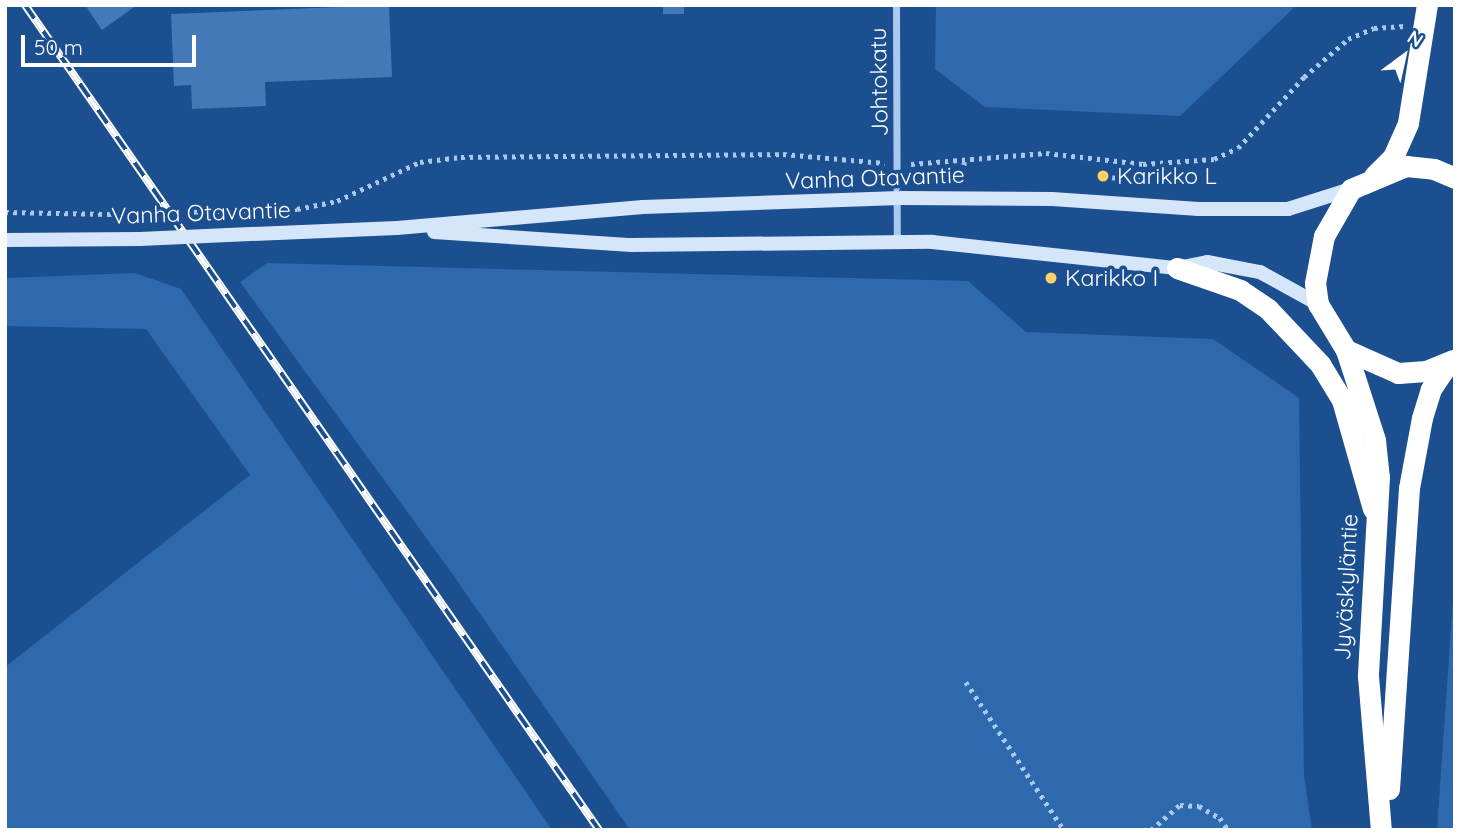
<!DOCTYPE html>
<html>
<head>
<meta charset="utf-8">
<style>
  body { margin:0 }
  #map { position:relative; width:1460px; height:835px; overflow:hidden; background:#1b4f8f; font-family:Quicksand,sans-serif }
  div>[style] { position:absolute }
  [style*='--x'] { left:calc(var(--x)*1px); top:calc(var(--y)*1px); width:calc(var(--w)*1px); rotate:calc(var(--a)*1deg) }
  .green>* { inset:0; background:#2e69ad }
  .building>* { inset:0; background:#4478b7; transform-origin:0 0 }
  .path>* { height:4.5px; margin-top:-2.25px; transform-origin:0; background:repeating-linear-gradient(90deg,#a9c9ee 0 3.5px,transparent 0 8.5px) }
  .street>* { height:7px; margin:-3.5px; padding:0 3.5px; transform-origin:3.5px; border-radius:3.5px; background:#a9c9ee }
  .secondary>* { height:14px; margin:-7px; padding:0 7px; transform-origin:7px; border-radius:7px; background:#d6e6fa }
  .highway>* { height:21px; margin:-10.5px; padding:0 10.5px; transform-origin:10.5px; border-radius:10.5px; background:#fff }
  .rail>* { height:8px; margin-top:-4px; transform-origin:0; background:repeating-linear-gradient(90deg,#1b4f8f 0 16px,#fff 0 32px); box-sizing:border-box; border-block:2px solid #fff }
  .path-bridge>* { height:4.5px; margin-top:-2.25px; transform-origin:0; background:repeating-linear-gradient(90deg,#a9c9ee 0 3.5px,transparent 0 8.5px) }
  .secondary-bridge>* { height:14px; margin:-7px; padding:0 7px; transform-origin:7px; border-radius:7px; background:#d6e6fa }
  .dots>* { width:19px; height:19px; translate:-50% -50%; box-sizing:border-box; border:4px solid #1b4f8f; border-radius:50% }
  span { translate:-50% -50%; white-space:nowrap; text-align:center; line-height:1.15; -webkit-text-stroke:7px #1b4f8f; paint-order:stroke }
  .street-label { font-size:23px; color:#fff }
  .poi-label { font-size:23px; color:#fff }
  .left { translate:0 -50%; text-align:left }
  .frame { position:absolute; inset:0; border:7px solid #fff; pointer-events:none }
  .north { position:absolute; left:1369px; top:21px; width:70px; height:70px; -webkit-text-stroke:5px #1b4f8f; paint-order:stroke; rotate:33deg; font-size:19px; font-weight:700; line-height:28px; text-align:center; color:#fff }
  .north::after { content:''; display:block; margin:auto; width:24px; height:32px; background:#fff; clip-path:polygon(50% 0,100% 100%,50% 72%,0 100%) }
  .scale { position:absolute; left:21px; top:35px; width:175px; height:32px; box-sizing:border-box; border:4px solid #fff; border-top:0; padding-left:9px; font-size:21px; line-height:24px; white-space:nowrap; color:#fff; -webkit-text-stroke:5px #1b4f8f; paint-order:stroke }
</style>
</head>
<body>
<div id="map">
  <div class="green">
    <div style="clip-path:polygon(936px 5px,1297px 5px,1180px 116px,985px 107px,935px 69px)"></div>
    <div style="clip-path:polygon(267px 263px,968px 281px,1026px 332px,1213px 339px,1299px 398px,1304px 776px,1312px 830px,630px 830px,451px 572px,240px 282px)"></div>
    <div style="clip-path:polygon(135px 273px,181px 289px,552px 830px,5px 830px,5px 667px,250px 475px,146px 329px,5px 326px,5px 278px)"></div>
    <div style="clip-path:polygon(1455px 571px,1455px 830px,1437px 830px)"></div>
  </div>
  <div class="building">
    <div style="clip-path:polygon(85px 5px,137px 5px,102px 30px)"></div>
    <div style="clip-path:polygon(389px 5px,392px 77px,265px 82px,266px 106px,192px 109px,191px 85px,174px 86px,171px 14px)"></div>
    <div style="left:663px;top:5px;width:21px;height:9px"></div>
  </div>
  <div class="path">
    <div style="--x:911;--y:164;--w:135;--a:-4.7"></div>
    <div style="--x:1046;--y:153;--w:98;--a:6.5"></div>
    <div style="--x:1143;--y:164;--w:71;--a:-4"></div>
    <div style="--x:1214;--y:159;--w:26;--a:-25"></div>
    <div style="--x:1238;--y:148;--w:97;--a:-47.1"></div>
    <div style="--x:1304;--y:77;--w:58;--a:-40.8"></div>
    <div style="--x:1348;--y:39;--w:28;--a:-23"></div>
    <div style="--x:1374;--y:28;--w:30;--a:-4"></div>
    <div style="--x:1103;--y:176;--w:37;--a:8"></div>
    <div style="--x:1140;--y:181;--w:17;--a:-80"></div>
    <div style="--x:962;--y:182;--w:20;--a:-84"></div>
    <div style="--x:218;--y:211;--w:79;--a:-1.5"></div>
    <div style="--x:297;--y:209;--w:41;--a:-11.3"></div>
    <div style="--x:337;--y:201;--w:92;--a:-25.2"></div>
    <div style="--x:420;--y:162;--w:41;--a:-7"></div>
    <div style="--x:461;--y:157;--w:322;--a:-0.5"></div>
    <div style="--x:783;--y:154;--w:102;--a:5"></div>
    <div style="--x:5;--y:212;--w:104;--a:1.1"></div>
    <div style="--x:966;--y:682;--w:178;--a:56.5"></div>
    <div style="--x:1151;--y:830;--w:38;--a:-41"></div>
    <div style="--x:1180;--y:805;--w:19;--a:3"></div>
    <div style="--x:1199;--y:806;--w:24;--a:30"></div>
    <div style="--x:1220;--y:818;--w:14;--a:56"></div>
  </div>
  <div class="street">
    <div style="--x:896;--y:5;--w:236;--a:89.8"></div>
  </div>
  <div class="secondary">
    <div style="--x:434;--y:232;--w:198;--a:3.8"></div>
    <div style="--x:632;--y:245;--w:300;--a:-0.6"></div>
    <div style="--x:932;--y:242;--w:246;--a:6.1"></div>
    <div style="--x:1177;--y:268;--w:31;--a:-11"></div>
    <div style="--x:1207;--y:262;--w:54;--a:10.7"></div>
    <div style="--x:1260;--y:272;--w:66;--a:28.9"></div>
    <div style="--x:228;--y:235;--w:169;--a:-2.4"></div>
    <div style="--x:397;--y:228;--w:247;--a:-4.9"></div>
    <div style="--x:643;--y:207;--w:257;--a:-2"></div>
    <div style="--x:900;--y:198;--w:152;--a:0.4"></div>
    <div style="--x:1052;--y:199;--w:147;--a:3.9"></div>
    <div style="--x:1199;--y:209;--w:89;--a:0"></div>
    <div style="--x:1288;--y:209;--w:66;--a:-17.6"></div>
    <div style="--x:5;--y:240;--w:135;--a:-0.4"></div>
  </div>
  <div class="highway">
    <div style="--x:1374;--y:176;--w:27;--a:-45"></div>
    <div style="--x:1393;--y:157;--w:37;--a:-66"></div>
    <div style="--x:1408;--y:123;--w:120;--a:-80.9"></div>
    <div style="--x:1177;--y:268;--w:67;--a:19.2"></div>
    <div style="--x:1240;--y:290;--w:34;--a:34"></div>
    <div style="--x:1268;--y:309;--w:76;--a:46.6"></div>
    <div style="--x:1320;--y:364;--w:42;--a:58.6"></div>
    <div style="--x:1342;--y:400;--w:113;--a:74.1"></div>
    <div style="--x:1346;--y:350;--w:95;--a:72.1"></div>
    <div style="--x:1375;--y:440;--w:37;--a:84"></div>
    <div style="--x:1379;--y:477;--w:199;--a:93.2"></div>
    <div style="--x:1368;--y:676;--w:155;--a:85.2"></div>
    <div style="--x:1453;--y:360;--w:29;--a:158"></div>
    <div style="--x:1426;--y:371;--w:28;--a:176"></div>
    <div style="--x:1398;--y:373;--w:57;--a:-156.1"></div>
    <div style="--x:1346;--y:350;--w:54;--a:-121.3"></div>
    <div style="--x:1318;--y:304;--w:21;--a:-98"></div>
    <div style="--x:1315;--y:283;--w:48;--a:-79.2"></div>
    <div style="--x:1324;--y:236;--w:54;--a:-60.1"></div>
    <div style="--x:1351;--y:189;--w:60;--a:-22.7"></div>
    <div style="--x:1406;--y:166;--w:28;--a:6"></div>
    <div style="--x:1434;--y:169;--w:23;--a:23"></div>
    <div style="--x:1389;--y:789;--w:302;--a:-86.2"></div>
    <div style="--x:1409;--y:488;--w:71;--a:-79.5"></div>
    <div style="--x:1422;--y:418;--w:30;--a:-73"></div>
    <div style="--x:1431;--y:389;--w:32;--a:-56"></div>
  </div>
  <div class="rail">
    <div style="--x:25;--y:5;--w:1005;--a:55.17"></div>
  </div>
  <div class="path-bridge">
    <div style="--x:109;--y:214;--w:109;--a:-1.6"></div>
  </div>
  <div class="secondary-bridge">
    <div style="--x:140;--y:239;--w:88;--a:-2.6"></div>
  </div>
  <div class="dots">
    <div style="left:1103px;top:176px;background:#ffd166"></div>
    <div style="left:1051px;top:278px;background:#ffd166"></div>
  </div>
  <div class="street-label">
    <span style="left:879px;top:82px;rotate:-91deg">Johtokatu</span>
    <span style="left:875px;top:178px;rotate:-2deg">Vanha Otavantie</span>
    <span style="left:201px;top:213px;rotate:-2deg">Vanha Otavantie</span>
    <span style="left:1346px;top:587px;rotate:-87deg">Jyväskyläntie</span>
  </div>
  <div class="poi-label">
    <span class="left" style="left:1117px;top:176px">Karikko L</span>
    <span class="left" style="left:1065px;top:278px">Karikko I</span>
  </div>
  <div class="frame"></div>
  <div class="north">N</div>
  <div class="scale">50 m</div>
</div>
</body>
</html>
